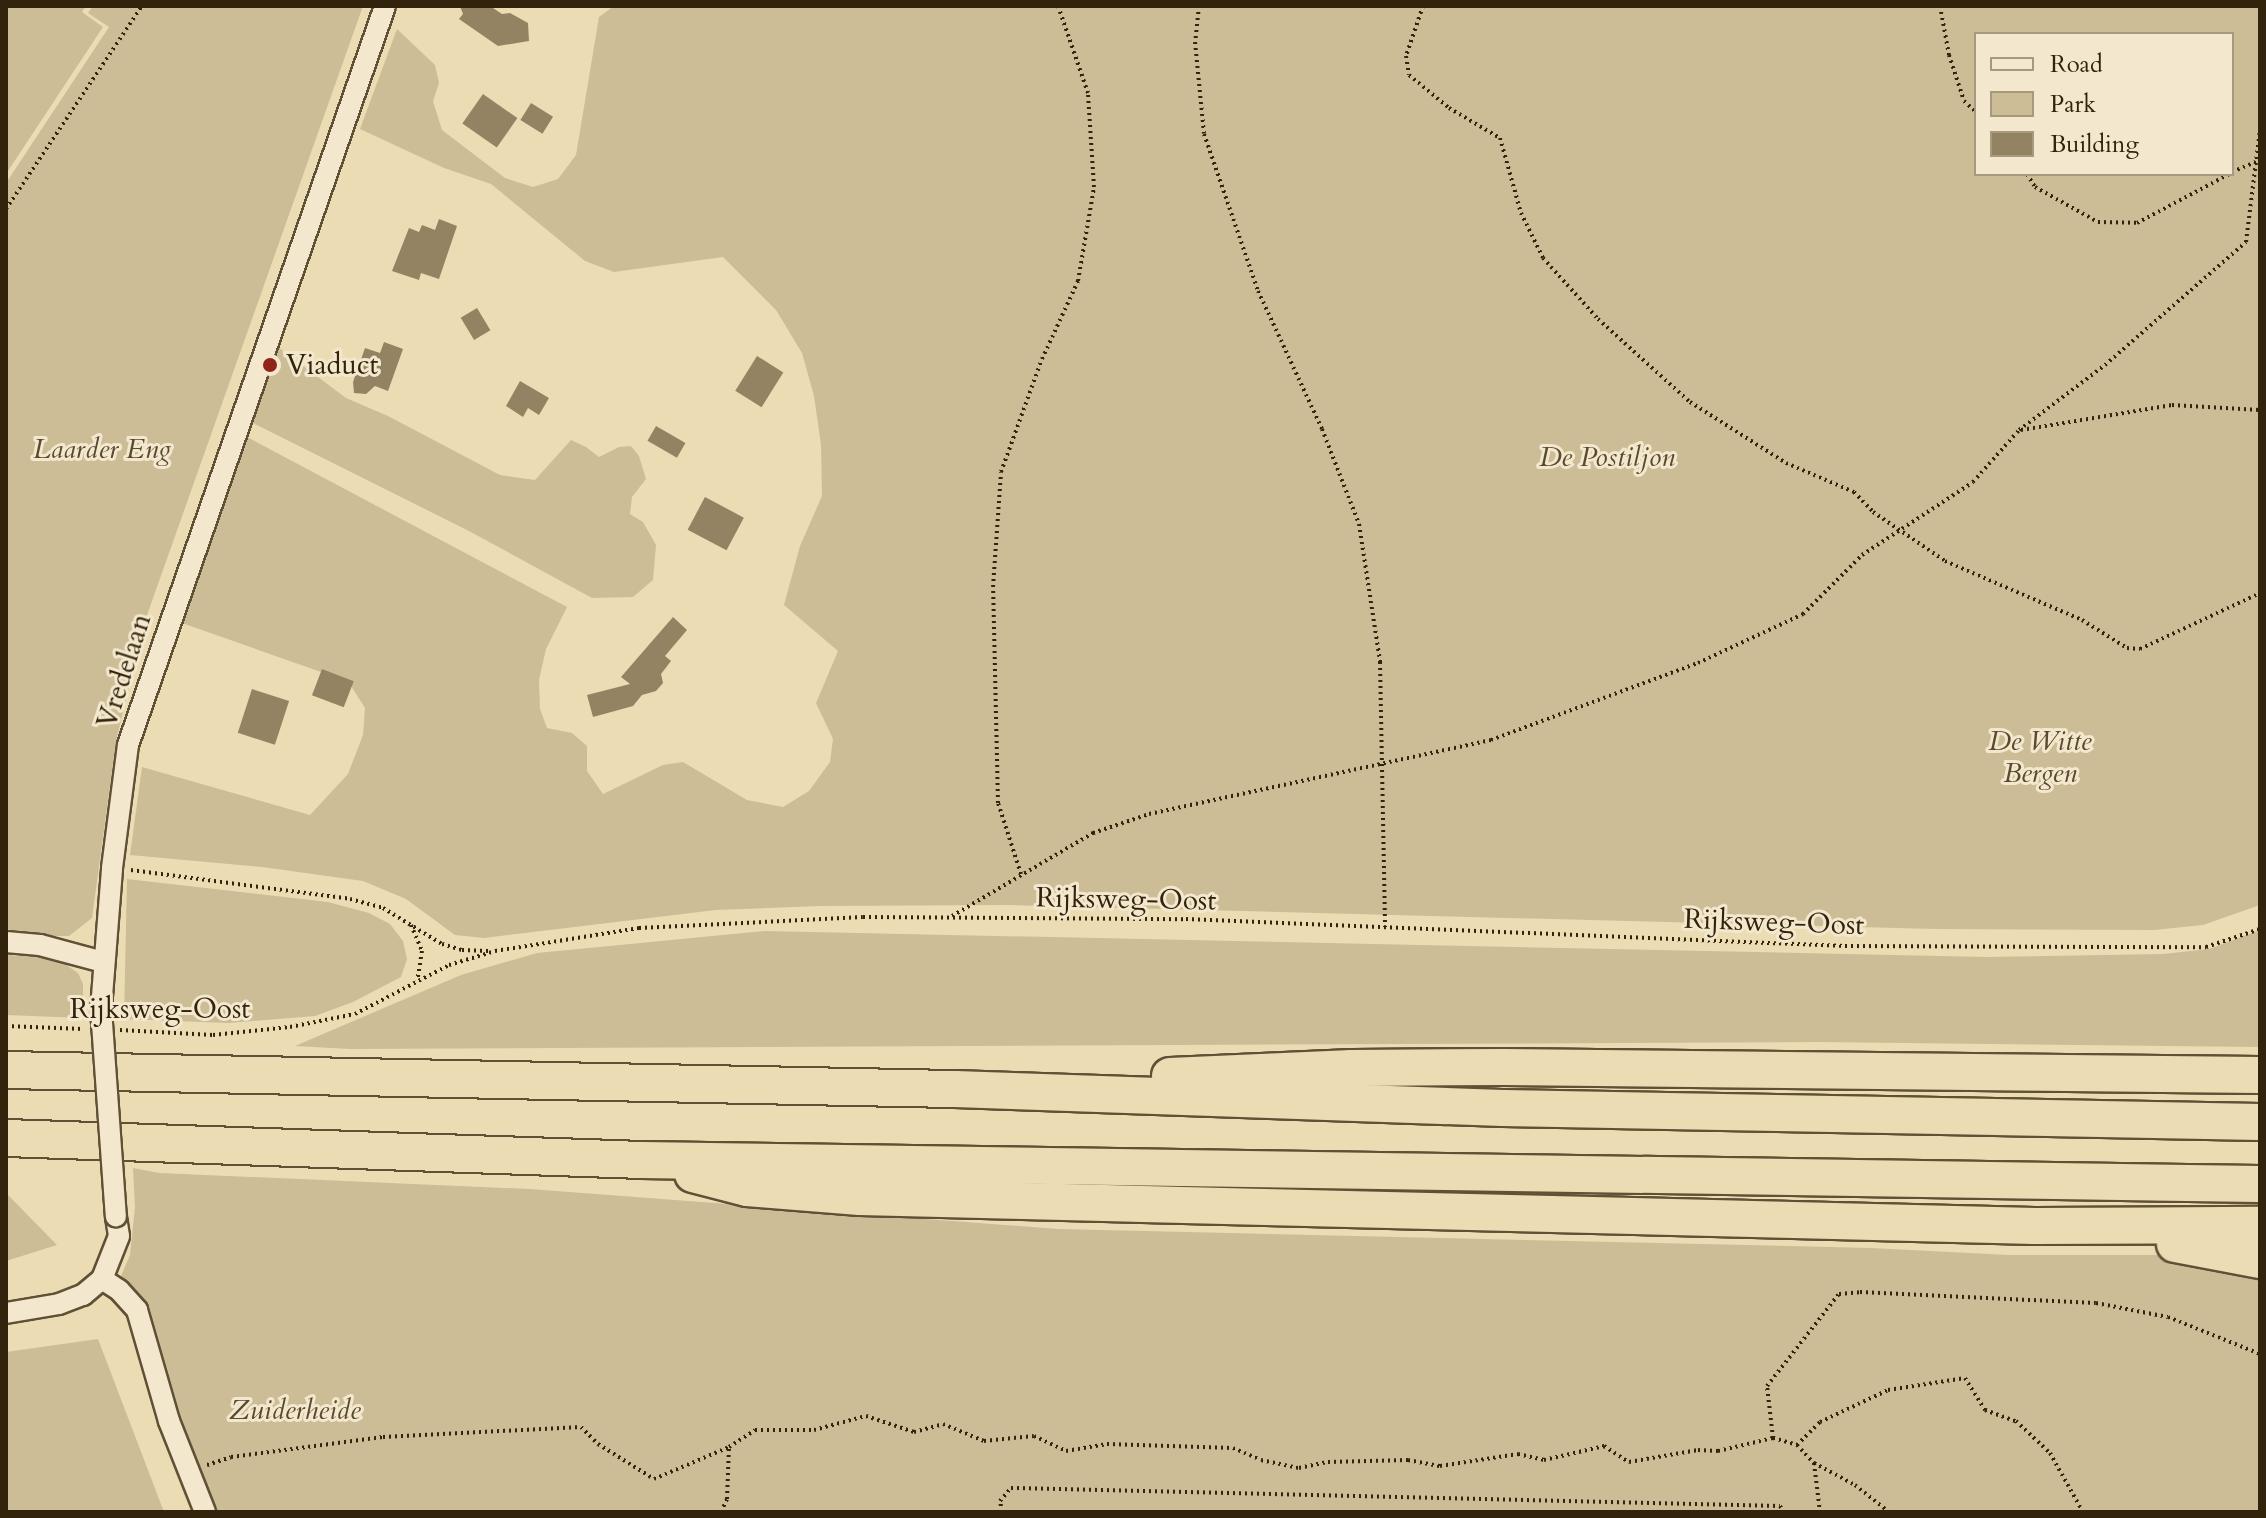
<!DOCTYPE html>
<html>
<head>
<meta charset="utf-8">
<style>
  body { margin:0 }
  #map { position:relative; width:2266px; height:1518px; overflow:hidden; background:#ecdcb3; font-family:Cardo,serif }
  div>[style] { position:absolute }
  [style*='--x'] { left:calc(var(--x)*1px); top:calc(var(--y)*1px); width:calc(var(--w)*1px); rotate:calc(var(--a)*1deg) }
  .green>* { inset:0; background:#ccbd97 }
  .building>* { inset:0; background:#938363; transform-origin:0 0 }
  .path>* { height:4px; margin-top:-2px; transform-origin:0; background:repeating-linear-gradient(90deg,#32230c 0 2px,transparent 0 6px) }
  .roads { filter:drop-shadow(2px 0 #605136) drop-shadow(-2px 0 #605136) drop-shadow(0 2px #605136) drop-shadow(0 -2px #605136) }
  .minor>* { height:20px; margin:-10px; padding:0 10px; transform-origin:10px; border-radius:10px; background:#f3e8ce }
  .motorway>* { height:36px; margin:-18px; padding:0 18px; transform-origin:18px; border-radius:18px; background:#ecdcb3 }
  .bridges { filter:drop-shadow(2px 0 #605136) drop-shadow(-2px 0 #605136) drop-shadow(0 2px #605136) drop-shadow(0 -2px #605136) }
  .minor-bridge>* { height:20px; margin:-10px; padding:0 10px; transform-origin:10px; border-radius:10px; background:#f3e8ce }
  .dots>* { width:22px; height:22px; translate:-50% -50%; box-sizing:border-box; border:4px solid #f3e8ce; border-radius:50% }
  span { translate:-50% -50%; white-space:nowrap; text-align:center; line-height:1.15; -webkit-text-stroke:6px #f3e8ce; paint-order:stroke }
  .poi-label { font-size:28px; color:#32230c }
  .left { translate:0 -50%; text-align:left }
  .park-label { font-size:28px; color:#584a2f; font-style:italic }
  .street-label { font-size:28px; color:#32230c }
  .frame { position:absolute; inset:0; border:8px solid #32230c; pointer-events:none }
  .legend { position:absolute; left:1974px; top:32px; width:260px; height:144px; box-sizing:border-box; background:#f3e8ce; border:2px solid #a69980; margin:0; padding:10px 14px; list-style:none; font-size:24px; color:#32230c }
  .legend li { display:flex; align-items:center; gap:16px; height:40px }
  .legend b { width:40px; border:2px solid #a69980 }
</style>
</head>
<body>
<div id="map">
  <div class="green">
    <div style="clip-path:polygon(6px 6px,86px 6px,82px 12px,103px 27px,6px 174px)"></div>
    <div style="clip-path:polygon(93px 6px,363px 6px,146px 618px,116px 741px,92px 918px,69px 936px,45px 936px,6px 929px,6px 183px,109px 27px,88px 13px)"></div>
    <div style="clip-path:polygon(evenodd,614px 6px,2260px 6px,2260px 905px,2203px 925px,2154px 930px,1936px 929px,1008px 905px,819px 906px,716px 910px,484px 938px,455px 935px,406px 899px,363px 881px,262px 867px,130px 855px,142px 767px,310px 815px,348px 774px,363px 735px,365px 708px,351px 686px,341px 679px,179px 622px,245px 436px,567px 607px,546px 649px,539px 680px,540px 709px,547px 728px,572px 733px,587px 746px,587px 771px,603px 794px,663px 765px,683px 762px,747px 800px,783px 807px,809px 791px,830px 762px,833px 739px,816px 703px,838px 651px,784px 605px,800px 546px,822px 496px,821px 445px,814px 396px,802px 353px,776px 310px,723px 257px,614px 272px,585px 261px,491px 184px,444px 168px,360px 129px,397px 29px,435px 65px,439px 83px,433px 101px,442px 130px,505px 178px,533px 187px,558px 179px,576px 155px,599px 17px,614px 6px,1976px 34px,2232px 34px,2232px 174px,1976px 174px,1976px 34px)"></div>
    <div style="clip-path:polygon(278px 347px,346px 398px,388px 416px,500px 475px,535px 480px,571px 440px,586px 447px,599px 457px,619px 447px,631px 446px,639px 456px,646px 479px,632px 497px,630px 514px,643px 522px,656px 545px,653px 580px,633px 597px,592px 598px,469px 531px,251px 422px)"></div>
    <div style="clip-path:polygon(127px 879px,328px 902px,369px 913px,390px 924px,403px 941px,407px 959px,401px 977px,353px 1002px,315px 1016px,228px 1023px,124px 1019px)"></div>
    <div style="clip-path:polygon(2260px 930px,2260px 1047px,1819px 1042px,350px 1049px,295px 1046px,461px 975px,537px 953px,765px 931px,1986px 957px,2163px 954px,2209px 949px)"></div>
    <div style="clip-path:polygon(6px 955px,44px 957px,65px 964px,78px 973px,83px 984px,83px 1018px,6px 1015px)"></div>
    <div style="clip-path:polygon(133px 1168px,159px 1173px,530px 1189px,1059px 1229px,1871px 1248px,2009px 1255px,2163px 1255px,2260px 1273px,2260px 1512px,210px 1512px,135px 1291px,121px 1276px,130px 1255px,135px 1207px)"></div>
    <div style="clip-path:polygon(6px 1194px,7px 1194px,57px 1245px,6px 1261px)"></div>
    <div style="clip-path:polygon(98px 1339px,164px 1512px,6px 1512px,6px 1352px)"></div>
  </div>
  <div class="building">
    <div style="clip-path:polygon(460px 6px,490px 6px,502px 14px,510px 13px,528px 23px,529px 41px,498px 46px,459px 19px,463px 14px)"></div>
    <div style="left:483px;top:94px;width:42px;height:36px;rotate:35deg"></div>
    <div style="left:531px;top:103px;width:26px;height:20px;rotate:32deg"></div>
    <div style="clip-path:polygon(439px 219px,457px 226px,439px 279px,421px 273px,419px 280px,392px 271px,409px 228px,419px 232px,422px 225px,435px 230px)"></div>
    <div style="left:477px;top:308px;width:26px;height:19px;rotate:59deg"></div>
    <div style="clip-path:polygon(384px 342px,403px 349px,388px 391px,375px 386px,366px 394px,354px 393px,353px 382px,365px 348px,380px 353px)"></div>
    <div style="left:757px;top:356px;width:31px;height:41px;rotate:32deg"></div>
    <div style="clip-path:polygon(520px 381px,549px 398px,539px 415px,528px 408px,523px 417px,506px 406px)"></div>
    <div style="left:656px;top:426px;width:34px;height:17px;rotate:30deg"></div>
    <div style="left:705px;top:497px;width:44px;height:37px;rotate:28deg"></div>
    <div style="clip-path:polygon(673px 617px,687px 630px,665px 656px,671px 661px,661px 674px,663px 683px,656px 691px,642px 695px,633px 706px,593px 717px,587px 695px,630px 684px,621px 677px)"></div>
    <div style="left:322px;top:669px;width:34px;height:28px;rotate:21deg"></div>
    <div style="left:252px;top:689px;width:39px;height:46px;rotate:18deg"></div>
  </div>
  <div class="path">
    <div style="--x:1199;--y:6;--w:36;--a:96"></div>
    <div style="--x:1195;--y:42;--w:92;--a:84.4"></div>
    <div style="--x:1204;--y:134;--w:166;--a:71"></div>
    <div style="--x:1258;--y:291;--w:152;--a:65.1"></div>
    <div style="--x:1322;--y:429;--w:102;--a:68.7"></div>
    <div style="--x:1359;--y:524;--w:140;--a:81.3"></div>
    <div style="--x:1380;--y:662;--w:265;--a:88.9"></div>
    <div style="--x:1423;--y:6;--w:53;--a:108.8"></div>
    <div style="--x:1406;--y:56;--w:19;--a:81"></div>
    <div style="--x:1409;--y:75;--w:52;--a:39.5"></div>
    <div style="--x:1449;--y:108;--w:59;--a:30.5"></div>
    <div style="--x:1500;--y:138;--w:78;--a:74.4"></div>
    <div style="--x:1521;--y:213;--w:50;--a:63.9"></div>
    <div style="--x:1543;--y:258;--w:82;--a:48"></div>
    <div style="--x:1598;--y:319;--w:124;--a:42.1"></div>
    <div style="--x:1690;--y:402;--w:114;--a:32.4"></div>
    <div style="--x:1786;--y:463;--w:74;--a:23.1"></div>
    <div style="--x:1854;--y:492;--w:28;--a:46"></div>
    <div style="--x:1873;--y:512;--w:87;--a:34.2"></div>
    <div style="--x:1945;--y:561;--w:149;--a:23.3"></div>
    <div style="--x:2082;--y:620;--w:53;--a:31.9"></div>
    <div style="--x:2127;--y:648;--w:13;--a:4"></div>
    <div style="--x:2140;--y:649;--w:132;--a:-25"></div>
    <div style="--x:1940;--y:6;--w:50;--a:79.6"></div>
    <div style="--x:1949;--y:55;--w:48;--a:71.9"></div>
    <div style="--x:1964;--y:101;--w:16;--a:43"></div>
    <div style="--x:2232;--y:172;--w:30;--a:-23"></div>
    <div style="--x:2027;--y:174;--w:15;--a:58"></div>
    <div style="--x:2035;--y:187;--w:72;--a:29.1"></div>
    <div style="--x:2098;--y:222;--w:39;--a:1"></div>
    <div style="--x:2137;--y:223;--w:104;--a:-28"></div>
    <div style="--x:6;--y:209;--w:244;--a:-56.2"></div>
    <div style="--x:2021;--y:430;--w:153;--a:-9.4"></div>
    <div style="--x:2172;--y:405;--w:88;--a:3.3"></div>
    <div style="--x:131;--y:870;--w:221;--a:7.5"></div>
    <div style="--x:350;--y:899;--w:34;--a:15"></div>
    <div style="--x:383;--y:908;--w:69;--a:31.4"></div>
    <div style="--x:442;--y:944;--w:21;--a:17"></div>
    <div style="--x:462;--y:950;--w:26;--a:2"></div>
    <div style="--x:1021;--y:874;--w:75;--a:-107.9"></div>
    <div style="--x:998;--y:803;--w:216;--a:-91.3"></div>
    <div style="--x:993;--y:587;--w:115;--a:-86"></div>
    <div style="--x:1001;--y:472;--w:120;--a:-70.1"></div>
    <div style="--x:1042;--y:359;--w:86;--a:-65.2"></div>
    <div style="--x:1078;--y:281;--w:95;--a:-80.3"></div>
    <div style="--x:1094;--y:187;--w:94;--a:-93.7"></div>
    <div style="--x:1088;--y:93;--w:92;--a:-109"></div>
    <div style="--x:952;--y:916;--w:164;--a:-30.5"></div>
    <div style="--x:1093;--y:833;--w:59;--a:-18.7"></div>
    <div style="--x:1149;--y:814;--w:350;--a:-12.2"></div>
    <div style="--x:1491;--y:740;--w:221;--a:-20.4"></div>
    <div style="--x:1698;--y:663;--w:116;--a:-25"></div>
    <div style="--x:1803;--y:614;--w:83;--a:-45"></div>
    <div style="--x:1862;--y:555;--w:133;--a:-33.3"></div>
    <div style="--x:1973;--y:482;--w:69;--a:-48.5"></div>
    <div style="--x:2019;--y:430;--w:108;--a:-37.1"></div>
    <div style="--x:2105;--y:365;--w:187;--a:-41.1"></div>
    <div style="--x:2246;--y:242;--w:114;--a:-82.9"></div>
    <div style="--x:411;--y:925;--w:28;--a:67"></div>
    <div style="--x:422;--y:951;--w:30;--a:99"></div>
    <div style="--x:6;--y:1026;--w:77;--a:2.2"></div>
    <div style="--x:120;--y:1030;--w:93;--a:3.1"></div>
    <div style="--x:213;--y:1035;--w:77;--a:-5.9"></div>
    <div style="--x:290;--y:1027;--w:66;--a:-11.3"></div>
    <div style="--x:355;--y:1014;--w:106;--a:-27.5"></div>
    <div style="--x:449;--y:965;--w:48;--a:-16.9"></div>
    <div style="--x:495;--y:951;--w:146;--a:-9.1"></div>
    <div style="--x:639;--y:928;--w:224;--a:-2.8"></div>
    <div style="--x:863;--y:917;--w:323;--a:0.4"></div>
    <div style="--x:1186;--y:919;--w:660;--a:2.35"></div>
    <div style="--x:1845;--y:946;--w:361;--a:0.2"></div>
    <div style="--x:2206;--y:947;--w:57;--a:-18.4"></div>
    <div style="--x:1773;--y:1438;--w:25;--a:16"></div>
    <div style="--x:1797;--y:1445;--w:25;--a:47"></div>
    <div style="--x:1814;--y:1463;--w:49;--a:83"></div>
    <div style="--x:1797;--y:1445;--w:33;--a:-45"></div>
    <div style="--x:1820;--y:1422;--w:75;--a:-25.2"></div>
    <div style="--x:1888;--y:1390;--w:78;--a:-8.9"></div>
    <div style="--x:1965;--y:1378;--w:38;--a:58"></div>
    <div style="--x:1985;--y:1410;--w:33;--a:20"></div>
    <div style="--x:2016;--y:1421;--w:47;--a:43.3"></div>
    <div style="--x:2050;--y:1453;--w:68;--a:60.8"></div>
    <div style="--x:1814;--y:1463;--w:47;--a:28.2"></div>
    <div style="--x:1855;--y:1485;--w:43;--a:38.5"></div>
    <div style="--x:207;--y:1465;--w:25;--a:-18"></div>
    <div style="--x:231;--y:1457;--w:153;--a:-7.5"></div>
    <div style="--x:383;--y:1437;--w:198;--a:-2.9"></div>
    <div style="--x:581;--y:1427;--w:24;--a:45"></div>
    <div style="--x:598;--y:1444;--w:66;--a:32"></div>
    <div style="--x:654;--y:1479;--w:82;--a:-23.1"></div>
    <div style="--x:729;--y:1447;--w:31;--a:-33"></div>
    <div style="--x:755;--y:1430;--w:59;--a:0"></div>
    <div style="--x:814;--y:1430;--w:54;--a:-15.1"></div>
    <div style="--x:866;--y:1416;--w:51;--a:18.4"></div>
    <div style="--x:914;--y:1432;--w:30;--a:-15"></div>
    <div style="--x:943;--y:1424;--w:44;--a:22.5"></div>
    <div style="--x:984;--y:1441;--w:50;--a:-5.7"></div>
    <div style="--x:1034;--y:1436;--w:35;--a:25"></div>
    <div style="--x:1066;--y:1451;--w:42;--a:-9.7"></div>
    <div style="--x:1107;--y:1444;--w:126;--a:1.8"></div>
    <div style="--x:1233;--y:1448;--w:30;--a:23"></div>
    <div style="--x:1261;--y:1460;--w:39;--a:12"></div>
    <div style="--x:1299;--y:1468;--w:30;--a:-12"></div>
    <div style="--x:1328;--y:1462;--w:80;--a:-1.4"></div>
    <div style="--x:1408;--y:1460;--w:33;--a:11"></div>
    <div style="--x:1440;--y:1466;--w:79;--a:-8.7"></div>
    <div style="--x:1518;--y:1454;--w:27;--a:13"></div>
    <div style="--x:1544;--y:1460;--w:62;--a:-13.1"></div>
    <div style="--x:1604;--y:1446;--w:30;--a:33"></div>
    <div style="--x:1629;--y:1462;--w:70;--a:-9.9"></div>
    <div style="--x:1698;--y:1450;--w:20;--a:3"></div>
    <div style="--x:1718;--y:1451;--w:57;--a:-13.3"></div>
    <div style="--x:1773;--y:1438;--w:52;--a:-96.6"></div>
    <div style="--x:1767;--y:1386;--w:117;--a:-52"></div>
    <div style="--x:1839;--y:1294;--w:21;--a:-5"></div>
    <div style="--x:1860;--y:1292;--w:236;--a:2.7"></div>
    <div style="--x:2096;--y:1303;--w:73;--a:11"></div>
    <div style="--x:2168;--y:1317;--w:99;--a:21.9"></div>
    <div style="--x:721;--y:1512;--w:14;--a:-65"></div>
    <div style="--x:727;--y:1499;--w:52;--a:-87.8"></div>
    <div style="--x:1002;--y:1512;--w:11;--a:-100"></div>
    <div style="--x:1000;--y:1501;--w:17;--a:-50"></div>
    <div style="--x:1011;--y:1488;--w:769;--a:1.34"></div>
    <div style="--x:1780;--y:1506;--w:7;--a:56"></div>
  </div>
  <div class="roads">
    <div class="minor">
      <div style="--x:6;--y:942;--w:34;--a:5"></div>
      <div style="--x:40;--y:945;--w:65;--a:15.1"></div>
      <div style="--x:101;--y:1009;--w:141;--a:-85.5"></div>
      <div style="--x:112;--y:868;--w:124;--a:-82.6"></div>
      <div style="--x:128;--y:745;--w:782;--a:-70.82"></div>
      <div style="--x:102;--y:1279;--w:20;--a:33"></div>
      <div style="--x:119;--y:1290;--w:27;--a:48"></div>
      <div style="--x:137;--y:1310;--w:116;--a:73.9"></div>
      <div style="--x:169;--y:1421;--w:98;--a:68.4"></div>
      <div style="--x:6;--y:1313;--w:54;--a:-9.6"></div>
      <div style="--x:59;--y:1304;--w:26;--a:-21"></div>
      <div style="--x:83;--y:1295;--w:25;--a:-40"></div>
      <div style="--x:102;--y:1279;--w:46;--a:-68.4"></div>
      <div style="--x:119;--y:1236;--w:20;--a:-99"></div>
    </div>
    <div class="motorway">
      <div style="--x:6;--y:1070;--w:949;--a:1.15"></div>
      <div style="--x:955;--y:1089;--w:548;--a:1.99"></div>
      <div style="--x:1503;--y:1108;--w:757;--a:1.06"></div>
      <div style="--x:1170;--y:1076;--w:182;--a:-2.5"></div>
      <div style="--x:1352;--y:1068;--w:152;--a:-0.4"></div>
      <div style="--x:1504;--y:1067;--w:756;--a:0.61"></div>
      <div style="--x:6;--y:1138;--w:635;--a:1.98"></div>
      <div style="--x:641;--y:1160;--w:1619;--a:0.85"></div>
      <div style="--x:693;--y:1174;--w:56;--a:14.5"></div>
      <div style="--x:747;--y:1188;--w:113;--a:4.6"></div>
      <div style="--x:860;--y:1197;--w:1175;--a:1.41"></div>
      <div style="--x:2035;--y:1226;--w:225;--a:-0.3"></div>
      <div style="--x:2175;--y:1244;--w:86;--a:10.7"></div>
    </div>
  </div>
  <div class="bridges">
    <div class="minor-bridge">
      <div style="--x:101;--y:1009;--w:208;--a:85.9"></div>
    </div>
  </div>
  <div class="dots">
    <div style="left:270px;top:365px;background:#8f2418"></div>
  </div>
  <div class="poi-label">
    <span class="left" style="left:286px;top:365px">Viaduct</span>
  </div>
  <div class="park-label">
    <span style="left:102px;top:449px">Laarder Eng</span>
    <span style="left:1607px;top:457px">De Postiljon</span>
    <span style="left:2040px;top:757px">De Witte<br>Bergen</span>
    <span style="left:295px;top:1410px">Zuiderheide</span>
  </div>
  <div class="street-label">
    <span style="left:124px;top:671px;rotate:-72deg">Vredelaan</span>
    <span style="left:1126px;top:899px;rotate:1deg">Rijksweg-Oost</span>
    <span style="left:1774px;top:922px;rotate:2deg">Rijksweg-Oost</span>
    <span style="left:160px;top:1009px">Rijksweg-Oost</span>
  </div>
  <div class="frame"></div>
  <ul class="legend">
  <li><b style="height:10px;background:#f3e8ce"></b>Road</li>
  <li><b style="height:22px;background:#ccbd97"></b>Park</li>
  <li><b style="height:22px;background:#938363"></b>Building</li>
  </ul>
</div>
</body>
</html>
